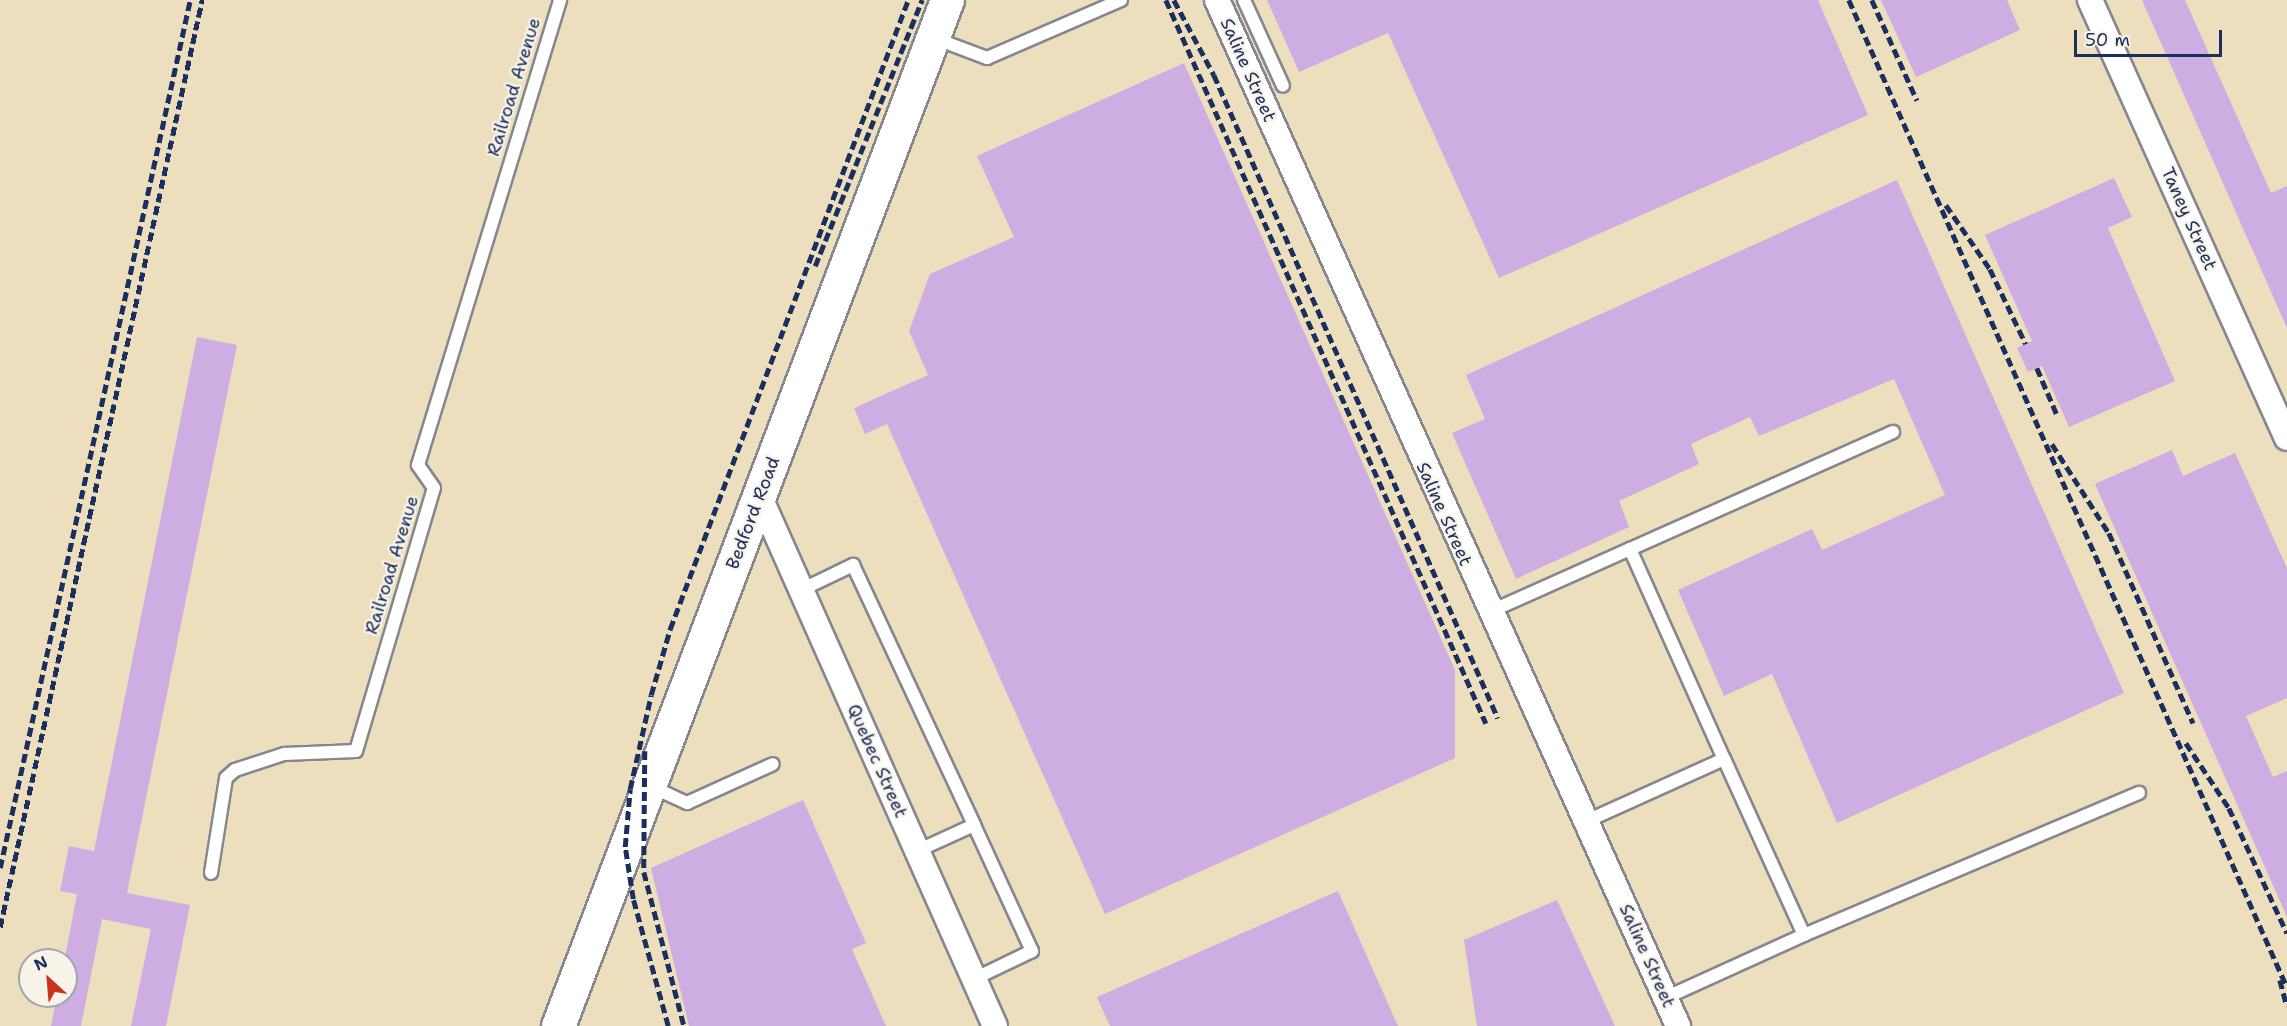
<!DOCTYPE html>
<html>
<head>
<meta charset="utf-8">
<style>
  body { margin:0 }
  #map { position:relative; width:2287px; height:1026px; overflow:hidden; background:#eddfbe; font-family:"Shantell Sans",sans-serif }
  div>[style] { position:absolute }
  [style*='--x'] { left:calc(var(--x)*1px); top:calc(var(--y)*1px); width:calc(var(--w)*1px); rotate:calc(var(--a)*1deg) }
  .building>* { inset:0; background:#ceade3 }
  .roads { filter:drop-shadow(2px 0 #84878e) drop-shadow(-2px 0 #84878e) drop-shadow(0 2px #84878e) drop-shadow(0 -2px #84878e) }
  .lane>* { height:12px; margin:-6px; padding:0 6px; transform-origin:6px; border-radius:6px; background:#fff }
  .street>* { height:24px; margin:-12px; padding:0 12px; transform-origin:12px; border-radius:12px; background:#fff }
  .secondary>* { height:33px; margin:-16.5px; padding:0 16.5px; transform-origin:16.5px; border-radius:16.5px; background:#fff }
  .rail>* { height:4.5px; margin-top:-2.25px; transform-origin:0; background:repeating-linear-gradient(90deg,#1b2f5e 0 9px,transparent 0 13.5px) }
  span { translate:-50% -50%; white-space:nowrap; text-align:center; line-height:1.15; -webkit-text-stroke:4.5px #f7f3e8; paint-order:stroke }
  .street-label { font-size:18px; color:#1b2f5e }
  .north { position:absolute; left:18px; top:948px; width:60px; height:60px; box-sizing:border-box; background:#f7f3e8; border:2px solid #9fa5b1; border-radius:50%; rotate:334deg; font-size:16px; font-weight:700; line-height:24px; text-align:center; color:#1b2f5e }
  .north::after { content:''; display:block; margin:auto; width:21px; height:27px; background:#c8321e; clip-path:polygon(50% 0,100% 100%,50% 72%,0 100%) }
  .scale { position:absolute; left:2074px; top:30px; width:148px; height:27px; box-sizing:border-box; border:3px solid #1b2f5e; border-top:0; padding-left:8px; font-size:18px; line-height:21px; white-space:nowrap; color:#1b2f5e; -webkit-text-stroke:4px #f7f3e8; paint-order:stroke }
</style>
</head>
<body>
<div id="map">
  <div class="building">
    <div style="clip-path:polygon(1267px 0,1818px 0,1868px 115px,1499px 278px,1388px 33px,1299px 72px)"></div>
    <div style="clip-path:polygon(1881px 0,2007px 0,2020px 30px,1916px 77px)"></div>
    <div style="clip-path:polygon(2142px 0,2185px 0,2271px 193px,2287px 186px,2287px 328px)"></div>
    <div style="clip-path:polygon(1184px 63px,1455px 670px,1455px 758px,1105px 914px,887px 424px,865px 434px,854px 408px,928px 375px,909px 331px,930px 274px,1014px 237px,977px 156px)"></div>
    <div style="clip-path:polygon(2114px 178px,2132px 217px,2108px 228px,2175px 381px,2069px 427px,2042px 366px,2028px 372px,2017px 348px,2032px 341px,1985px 235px)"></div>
    <div style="clip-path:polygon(1897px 180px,2124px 693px,1837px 823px,1772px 674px,1724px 696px,1678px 590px,1812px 529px,1822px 550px,1945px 495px,1894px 379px,1759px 436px,1750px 417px,1691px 444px,1699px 464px,1619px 501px,1629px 527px,1516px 579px,1452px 433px,1485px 419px,1466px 375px)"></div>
    <div style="clip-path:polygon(197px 337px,237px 345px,127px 893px,190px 905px,166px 1026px,131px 1026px,151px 929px,102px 919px,81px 1026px,51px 1026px,57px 996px,66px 996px,66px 952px,77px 894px,60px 891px,69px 846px,94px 851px)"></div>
    <div style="clip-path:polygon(2172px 450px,2183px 476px,2235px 453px,2287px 568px,2287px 698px,2246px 716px,2273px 777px,2287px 771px,2287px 917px,2095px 484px)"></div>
    <div style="clip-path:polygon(803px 800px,866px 943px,852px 949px,886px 1026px,689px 1026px,651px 868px)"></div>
    <div style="clip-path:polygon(1338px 891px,1398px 1026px,1110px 1026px,1097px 997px)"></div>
    <div style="clip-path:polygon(1557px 900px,1615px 1026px,1477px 1026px,1464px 940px)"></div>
  </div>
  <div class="roads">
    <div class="lane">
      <div style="--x:1244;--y:0;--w:94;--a:65.6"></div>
      <div style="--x:934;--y:38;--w:57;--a:20.7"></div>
      <div style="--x:987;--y:58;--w:146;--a:-23.4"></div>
      <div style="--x:1630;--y:549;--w:288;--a:-24"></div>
      <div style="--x:801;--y:590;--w:58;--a:-25.7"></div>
      <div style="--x:853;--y:565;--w:287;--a:65"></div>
      <div style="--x:974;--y:825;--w:63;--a:155.5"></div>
      <div style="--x:1489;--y:612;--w:154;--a:-24.1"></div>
      <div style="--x:1630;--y:549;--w:230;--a:65.9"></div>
      <div style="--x:1724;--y:759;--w:150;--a:155.7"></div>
      <div style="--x:650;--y:786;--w:41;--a:24.7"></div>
      <div style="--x:687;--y:803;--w:94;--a:-24.4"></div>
      <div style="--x:974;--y:825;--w:139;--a:65.3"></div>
      <div style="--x:1032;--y:951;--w:64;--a:154.2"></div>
      <div style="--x:211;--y:873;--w:96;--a:-81"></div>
      <div style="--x:226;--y:778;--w:12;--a:-42"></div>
      <div style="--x:235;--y:770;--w:52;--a:-18.1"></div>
      <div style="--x:284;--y:754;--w:72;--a:-2.4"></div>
      <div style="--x:356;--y:751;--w:274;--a:-73.5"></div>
      <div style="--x:434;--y:488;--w:28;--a:-125"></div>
      <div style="--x:418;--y:465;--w:486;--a:-73"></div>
      <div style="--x:1804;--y:935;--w:364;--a:-23"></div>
      <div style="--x:1665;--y:998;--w:153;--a:-24.4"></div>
      <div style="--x:1804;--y:935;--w:193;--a:-114.4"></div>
    </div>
    <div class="street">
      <div style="--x:1217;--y:0;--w:1125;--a:65.8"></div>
      <div style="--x:2090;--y:0;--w:480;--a:65.8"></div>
      <div style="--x:759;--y:495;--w:581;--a:66.04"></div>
    </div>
    <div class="secondary">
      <div style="--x:558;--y:1026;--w:1097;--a:-69.24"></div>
    </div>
  </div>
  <div class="rail">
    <div style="--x:1166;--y:0;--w:791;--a:66.13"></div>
    <div style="--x:1174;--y:0;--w:85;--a:61.9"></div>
    <div style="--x:1214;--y:75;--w:703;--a:66.17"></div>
    <div style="--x:1849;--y:0;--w:1080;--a:66.07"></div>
    <div style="--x:1872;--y:0;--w:110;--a:65.8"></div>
    <div style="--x:1946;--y:205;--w:78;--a:55.5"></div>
    <div style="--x:1990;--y:269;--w:83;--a:64.4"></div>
    <div style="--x:815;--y:266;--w:287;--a:-68.1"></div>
    <div style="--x:2037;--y:368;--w:53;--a:66.8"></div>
    <div style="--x:2052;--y:444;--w:106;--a:57.4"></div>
    <div style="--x:2109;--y:533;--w:208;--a:66.1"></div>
    <div style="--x:2186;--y:743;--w:78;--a:56.5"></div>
    <div style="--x:2229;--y:808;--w:138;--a:65.1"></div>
    <div style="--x:645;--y:751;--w:121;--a:90.5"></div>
    <div style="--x:644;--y:872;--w:159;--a:75.4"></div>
    <div style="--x:0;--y:868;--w:889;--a:-77.65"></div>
    <div style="--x:0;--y:927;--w:949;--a:-77.71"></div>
    <div style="--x:2280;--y:980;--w:27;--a:75"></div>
    <div style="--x:668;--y:1026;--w:132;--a:-105.4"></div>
    <div style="--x:633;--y:899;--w:53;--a:-98.7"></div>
    <div style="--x:625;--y:847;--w:58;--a:-85.1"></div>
    <div style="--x:630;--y:789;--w:96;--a:-77.4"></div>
    <div style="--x:651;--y:695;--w:69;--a:-73.9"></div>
    <div style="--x:670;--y:629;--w:673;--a:-69.27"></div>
  </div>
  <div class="street-label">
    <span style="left:1248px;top:70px;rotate:66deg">Saline Street</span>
    <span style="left:514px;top:87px;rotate:-73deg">Railroad Avenue</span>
    <span style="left:2189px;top:219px;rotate:66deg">Taney Street</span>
    <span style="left:753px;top:513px;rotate:-69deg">Bedford Road</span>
    <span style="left:1444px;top:514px;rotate:66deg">Saline Street</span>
    <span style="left:392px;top:565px;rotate:-73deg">Railroad Avenue</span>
    <span style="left:877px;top:761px;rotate:66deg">Quebec Street</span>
    <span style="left:1647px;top:956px;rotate:66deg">Saline Street</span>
  </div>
  <div class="north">N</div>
  <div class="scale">50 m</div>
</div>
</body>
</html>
